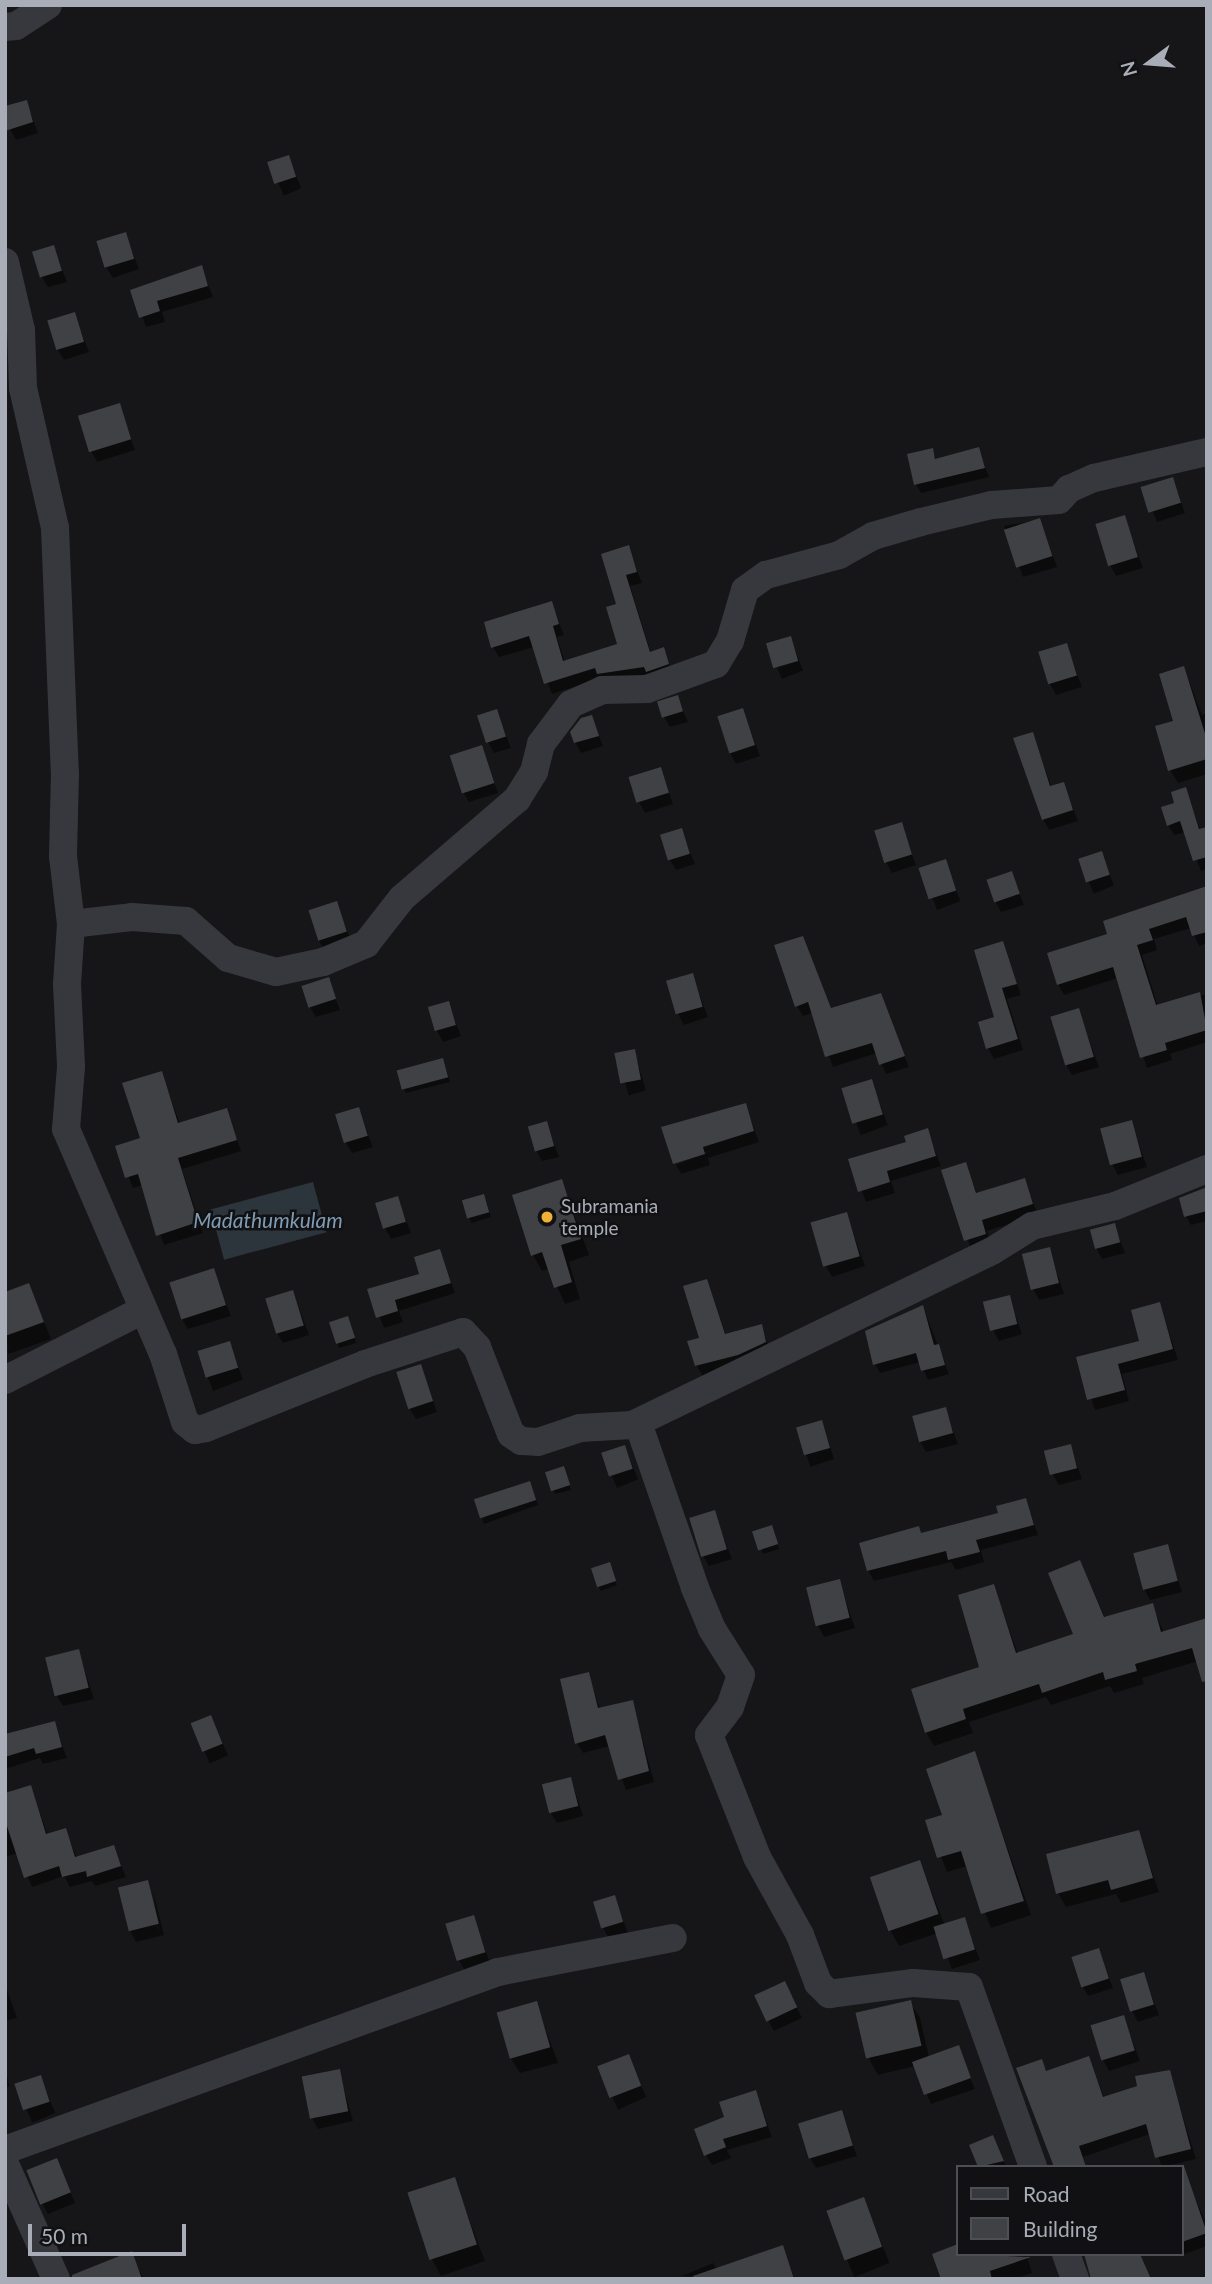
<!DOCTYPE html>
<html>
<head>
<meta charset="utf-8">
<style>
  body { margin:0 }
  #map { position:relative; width:1212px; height:2284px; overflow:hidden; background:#161618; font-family:Lato,sans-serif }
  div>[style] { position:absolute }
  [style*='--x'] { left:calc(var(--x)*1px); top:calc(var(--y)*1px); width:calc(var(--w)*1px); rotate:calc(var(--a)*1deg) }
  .water>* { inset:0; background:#2c353c; transform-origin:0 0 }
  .shadow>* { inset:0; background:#0007; transform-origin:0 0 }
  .building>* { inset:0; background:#404145; transform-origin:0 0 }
  .minor>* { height:28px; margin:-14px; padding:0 14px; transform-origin:14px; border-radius:14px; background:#37383d }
  .dots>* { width:19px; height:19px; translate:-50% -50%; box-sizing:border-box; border:4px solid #111113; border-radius:50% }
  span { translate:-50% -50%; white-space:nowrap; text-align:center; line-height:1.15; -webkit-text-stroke:5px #111113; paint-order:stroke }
  .poi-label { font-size:19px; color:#a8adb8 }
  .left { translate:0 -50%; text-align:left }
  .water-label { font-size:21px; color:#7f9bb3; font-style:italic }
  .frame { position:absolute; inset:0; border:7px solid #a8adb8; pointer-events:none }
  .legend { position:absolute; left:956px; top:2165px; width:228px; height:91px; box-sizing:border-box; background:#111113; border:2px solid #4d4f55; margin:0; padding:9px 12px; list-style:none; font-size:21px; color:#a8adb8 }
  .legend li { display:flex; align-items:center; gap:14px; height:35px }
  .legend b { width:35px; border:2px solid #4d4f55 }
  .north { position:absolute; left:1114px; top:28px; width:70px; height:70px; -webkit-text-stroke:5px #111113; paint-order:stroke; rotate:254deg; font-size:19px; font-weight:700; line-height:28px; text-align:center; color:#a8adb8 }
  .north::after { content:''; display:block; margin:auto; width:24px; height:32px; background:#a8adb8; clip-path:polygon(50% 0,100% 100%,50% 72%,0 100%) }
  .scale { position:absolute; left:28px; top:2224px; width:158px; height:32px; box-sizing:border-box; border:4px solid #a8adb8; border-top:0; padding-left:9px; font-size:21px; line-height:24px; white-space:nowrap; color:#a8adb8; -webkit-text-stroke:5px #111113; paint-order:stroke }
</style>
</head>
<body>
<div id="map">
  <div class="water">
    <div style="left:313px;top:1182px;width:52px;height:106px;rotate:75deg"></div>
  </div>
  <div class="shadow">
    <div style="clip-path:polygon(26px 102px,38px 133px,16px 140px,10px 129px)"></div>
    <div style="left:288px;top:157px;width:34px;height:19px;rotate:67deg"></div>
    <div style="clip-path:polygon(125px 234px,139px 269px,113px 278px,106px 267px)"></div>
    <div style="clip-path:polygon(53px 247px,67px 282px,48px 287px,42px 277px)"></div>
    <div style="clip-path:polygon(201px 267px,213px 297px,162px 312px,165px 322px,146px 327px,133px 291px)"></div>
    <div style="clip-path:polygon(74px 314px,89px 352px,64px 360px,58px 350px)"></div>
    <div style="clip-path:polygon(119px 405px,135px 450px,97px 462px,91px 451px)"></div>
    <div style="clip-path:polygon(978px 449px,989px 477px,921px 493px,916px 484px,932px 450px,937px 461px)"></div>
    <div style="clip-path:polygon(1172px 479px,1185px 513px,1157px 522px,1143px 486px)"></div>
    <div style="clip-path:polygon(1124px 517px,1143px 568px,1116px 576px,1110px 565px)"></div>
    <div style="clip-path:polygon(1039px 520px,1057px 567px,1023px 577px,1004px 526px)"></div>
    <div style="clip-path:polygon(628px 547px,642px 583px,630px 586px,651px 653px,663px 649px,673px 674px,601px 678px,552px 694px,534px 647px,499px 657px,493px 647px,551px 603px,564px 635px,557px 637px,565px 662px,619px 645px,619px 605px)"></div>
    <div style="left:790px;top:638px;width:35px;height:23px;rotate:68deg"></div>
    <div style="clip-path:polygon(1066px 645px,1082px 687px,1056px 695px,1050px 684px)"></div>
    <div style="clip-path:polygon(1184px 668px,1202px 715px,1207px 713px,1207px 774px,1178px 783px,1170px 770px)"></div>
    <div style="clip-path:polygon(677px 698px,688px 722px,670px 727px,664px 717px)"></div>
    <div style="clip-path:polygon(743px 710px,760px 756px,736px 764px,730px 753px)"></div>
    <div style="clip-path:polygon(496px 711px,511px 748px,494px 753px,488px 742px)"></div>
    <div style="clip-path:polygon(591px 717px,603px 746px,581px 753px,575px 742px)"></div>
    <div style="clip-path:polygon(1032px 734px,1052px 788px,1063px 784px,1078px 821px,1049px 830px,1043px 819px)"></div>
    <div style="clip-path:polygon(481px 747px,498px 793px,469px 802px,463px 792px)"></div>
    <div style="clip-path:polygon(660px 769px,673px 804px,645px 813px,639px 802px)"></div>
    <div style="clip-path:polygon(1185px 789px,1201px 831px,1207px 829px,1207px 869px,1201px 871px,1186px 832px,1174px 835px,1168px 825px)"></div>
    <div style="clip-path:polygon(901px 824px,916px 865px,892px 873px,886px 862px)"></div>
    <div style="clip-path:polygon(681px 830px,695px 864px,676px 870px,670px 860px)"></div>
    <div style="left:1101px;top:853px;width:35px;height:22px;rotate:68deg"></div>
    <div style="left:945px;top:861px;width:43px;height:25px;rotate:69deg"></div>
    <div style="clip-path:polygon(1011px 873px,1024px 905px,1001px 912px,995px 901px)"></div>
    <div style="clip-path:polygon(1207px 894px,1207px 943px,1199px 946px,1191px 928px,1154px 939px,1157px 950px,1142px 955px,1158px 1007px,1207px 994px,1207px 1042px,1170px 1054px,1172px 1060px,1147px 1068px,1118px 978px,1064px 995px,1058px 984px,1110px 936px)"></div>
    <div style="clip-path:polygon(337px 903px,351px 941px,324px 950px,318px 939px)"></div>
    <div style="clip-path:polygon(802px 939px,832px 1010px,880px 995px,909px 1067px,886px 1074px,877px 1053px,833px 1067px,813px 1013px,803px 1016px,797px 1006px)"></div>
    <div style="clip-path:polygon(1003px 943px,1021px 995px,1007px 999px,1023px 1050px,994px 1059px,988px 1048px,996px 1018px)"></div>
    <div style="clip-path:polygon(692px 975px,708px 1017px,684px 1025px,678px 1014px)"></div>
    <div style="clip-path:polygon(328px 979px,340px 1010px,316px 1017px,310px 1007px)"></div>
    <div style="clip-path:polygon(448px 1003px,461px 1036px,443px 1042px,437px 1031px)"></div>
    <div style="clip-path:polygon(1078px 1010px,1099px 1067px,1072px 1075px,1066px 1065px)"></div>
    <div style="left:634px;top:1051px;width:41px;height:18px;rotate:73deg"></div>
    <div style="clip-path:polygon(445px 1065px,450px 1082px,406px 1093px,403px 1088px)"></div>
    <div style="clip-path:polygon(161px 1073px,180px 1124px,226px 1110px,241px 1151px,182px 1169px,203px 1233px,164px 1245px,143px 1185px,133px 1188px,117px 1147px,142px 1139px)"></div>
    <div style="left:871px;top:1081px;width:47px;height:29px;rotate:69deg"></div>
    <div style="clip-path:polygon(745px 1105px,759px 1142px,708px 1158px,710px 1165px,681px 1174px,676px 1165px,713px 1150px,674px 1162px)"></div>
    <div style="clip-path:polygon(358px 1109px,373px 1147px,352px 1153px,346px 1143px)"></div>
    <div style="clip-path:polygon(1131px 1122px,1147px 1167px,1118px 1175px,1112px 1164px)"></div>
    <div style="clip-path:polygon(546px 1123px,559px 1157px,542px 1161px,536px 1150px)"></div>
    <div style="clip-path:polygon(927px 1130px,941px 1166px,891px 1181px,895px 1193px,866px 1202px,850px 1161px,908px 1143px)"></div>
    <div style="clip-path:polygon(965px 1164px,978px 1195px,1024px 1180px,1038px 1215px,987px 1231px,991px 1245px,972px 1251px,943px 1171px)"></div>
    <div style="clip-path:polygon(562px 1182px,589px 1255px,569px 1262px,580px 1299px,565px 1304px,549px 1269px,542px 1271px,533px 1255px)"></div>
    <div style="clip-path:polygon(1207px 1189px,1207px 1221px,1191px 1225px,1186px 1216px)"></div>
    <div style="clip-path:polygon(397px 1198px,411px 1233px,391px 1239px,385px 1228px)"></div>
    <div style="clip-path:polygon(486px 1200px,491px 1217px,472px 1223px,469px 1218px)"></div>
    <div style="clip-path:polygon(846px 1214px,865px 1266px,832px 1277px,826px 1266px)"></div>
    <div style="clip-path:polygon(1114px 1225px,1125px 1253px,1102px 1259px,1096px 1248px)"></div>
    <div style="clip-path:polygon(1049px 1249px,1064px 1294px,1039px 1300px,1033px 1289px)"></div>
    <div style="clip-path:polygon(440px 1251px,455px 1293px,399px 1311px,403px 1322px,384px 1328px,370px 1291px,421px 1275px)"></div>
    <div style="clip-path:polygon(213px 1270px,231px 1316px,188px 1329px,182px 1319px)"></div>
    <div style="clip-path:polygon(707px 1281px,726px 1335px,761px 1326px,771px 1353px,703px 1376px,696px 1365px)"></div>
    <div style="clip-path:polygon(29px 1285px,51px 1339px,8px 1354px,5px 1293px)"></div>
    <div style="clip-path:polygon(293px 1292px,309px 1335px,283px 1343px,277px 1333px)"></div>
    <div style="clip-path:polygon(1009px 1297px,1022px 1334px,999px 1341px,993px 1330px)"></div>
    <div style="clip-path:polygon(1160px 1304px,1178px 1360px,1122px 1374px,1129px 1401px,1095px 1410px,1078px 1358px,1141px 1342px)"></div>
    <div style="clip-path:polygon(923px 1307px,949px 1374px,928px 1380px,920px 1362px,880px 1373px,875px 1364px)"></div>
    <div style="clip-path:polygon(350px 1323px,356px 1343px,339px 1348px,331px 1324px)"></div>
    <div style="left:229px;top:1343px;width:39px;height:32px;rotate:69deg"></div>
    <div style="clip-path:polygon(421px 1367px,437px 1412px,416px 1419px,409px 1408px)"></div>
    <div style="clip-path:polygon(945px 1409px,958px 1444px,926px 1452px,920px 1442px)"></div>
    <div style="left:822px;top:1422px;width:39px;height:25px;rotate:72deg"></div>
    <div style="clip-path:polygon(1070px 1446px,1082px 1479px,1059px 1485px,1053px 1475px)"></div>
    <div style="left:625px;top:1447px;width:35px;height:23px;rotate:68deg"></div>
    <div style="clip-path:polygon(547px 1473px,565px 1473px,571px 1490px,555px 1494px)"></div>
    <div style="clip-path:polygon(532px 1488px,538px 1505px,484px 1524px,482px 1519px)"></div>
    <div style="clip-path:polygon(1026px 1500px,1038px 1535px,981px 1550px,984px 1562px,956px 1570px,951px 1562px,874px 1581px,868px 1570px,918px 1528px,922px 1535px,1000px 1514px)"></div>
    <div style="clip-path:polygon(714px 1512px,732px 1559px,709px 1566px,703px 1556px)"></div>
    <div style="clip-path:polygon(755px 1532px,774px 1532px,779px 1549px,763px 1554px)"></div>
    <div style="clip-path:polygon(1167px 1546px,1182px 1592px,1150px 1600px,1144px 1589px)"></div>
    <div style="clip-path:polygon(1080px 1562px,1106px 1619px,1152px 1605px,1164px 1633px,1207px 1620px,1198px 1661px,1142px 1678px,1144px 1684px,1114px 1693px,1110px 1686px,1051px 1705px,1046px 1697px,969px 1722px,973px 1733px,934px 1746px,926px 1732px,981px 1668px,993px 1586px,1018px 1654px,1075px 1635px)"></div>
    <div style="clip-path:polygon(609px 1564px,617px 1585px,601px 1591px,598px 1586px)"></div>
    <div style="clip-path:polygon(839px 1581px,855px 1628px,824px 1637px,818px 1626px)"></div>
    <div style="clip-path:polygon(78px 1651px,94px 1699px,63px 1706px,57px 1696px)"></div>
    <div style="clip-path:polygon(588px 1674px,600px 1709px,632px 1702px,654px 1782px,626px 1790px,610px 1746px,583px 1753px,577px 1743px)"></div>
    <div style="left:211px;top:1717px;width:42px;height:20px;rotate:66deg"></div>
    <div style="clip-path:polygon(54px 1723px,67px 1758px,43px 1764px,40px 1758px,5px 1769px,5px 1734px)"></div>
    <div style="clip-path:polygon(974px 1753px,1031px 1915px,991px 1928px,967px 1866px,947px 1872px,927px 1821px,944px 1816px)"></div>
    <div style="clip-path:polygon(571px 1779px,583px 1816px,557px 1823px,551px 1813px)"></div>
    <div style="clip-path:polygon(30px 1787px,48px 1835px,65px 1830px,77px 1858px,113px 1847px,126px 1877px,95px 1886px,92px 1881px,70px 1887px,64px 1876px,32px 1887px,18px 1853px,5px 1857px,5px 1797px)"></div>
    <div style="clip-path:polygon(1138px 1832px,1159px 1892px,1121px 1903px,1116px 1894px,1066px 1907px,1058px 1893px)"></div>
    <div style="clip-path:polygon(920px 1862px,945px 1926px,964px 1919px,980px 1960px,952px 1969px,938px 1933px,899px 1946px,890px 1930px)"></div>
    <div style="clip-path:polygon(147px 1882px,159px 1933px,153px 1891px,164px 1935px,136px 1942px,130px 1931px)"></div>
    <div style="clip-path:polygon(614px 1897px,628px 1933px,609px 1938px,603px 1928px)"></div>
    <div style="clip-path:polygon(473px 1917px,490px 1963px,465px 1971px,459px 1960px)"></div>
    <div style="clip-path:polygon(1098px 1950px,1113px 1988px,1088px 1996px,1082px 1985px)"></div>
    <div style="clip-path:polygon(1143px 1974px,1159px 2015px,1138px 2022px,1132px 2011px)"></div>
    <div style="clip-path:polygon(5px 1984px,17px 2018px,5px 2021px)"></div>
    <div style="clip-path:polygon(790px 1994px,802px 2018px,774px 2031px,768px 2020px)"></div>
    <div style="clip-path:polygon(910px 2002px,920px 2018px,929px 2057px,958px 2047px,975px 2089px,931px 2104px,915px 2066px,878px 2075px,869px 2059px)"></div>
    <div style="clip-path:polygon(536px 2003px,558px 2063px,520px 2073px,510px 2057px)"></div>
    <div style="clip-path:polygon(1123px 2017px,1140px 2061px,1109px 2071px,1103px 2060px)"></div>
    <div style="left:628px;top:2056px;width:45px;height:31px;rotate:66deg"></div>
    <div style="clip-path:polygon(1088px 2058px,1105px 2099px,1169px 2072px,1196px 2159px,1162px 2167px,1150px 2134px,1054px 2167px,1018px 2069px,1041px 2061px,1047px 2072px)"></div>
    <div style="clip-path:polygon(5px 2071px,10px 2086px,5px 2088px)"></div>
    <div style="clip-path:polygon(339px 2071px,353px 2121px,318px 2129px,312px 2118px)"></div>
    <div style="left:40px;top:2077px;width:39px;height:25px;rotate:67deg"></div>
    <div style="clip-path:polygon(756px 2092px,772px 2137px,727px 2150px,731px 2158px,712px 2165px,706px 2155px,726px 2118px)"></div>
    <div style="clip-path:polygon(841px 2112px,857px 2156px,816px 2168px,810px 2158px)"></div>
    <div style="clip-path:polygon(993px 2137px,999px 2148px,1006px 2167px,980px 2167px,972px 2146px)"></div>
    <div style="clip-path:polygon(57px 2160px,75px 2203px,48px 2214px,42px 2203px)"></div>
    <div style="clip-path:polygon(454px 2179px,485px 2261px,441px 2276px,432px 2259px)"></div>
    <div style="clip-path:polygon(1193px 2194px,1207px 2225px,1207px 2246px,1179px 2256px,1182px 2198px)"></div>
    <div style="left:864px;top:2200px;width:68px;height:38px;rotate:68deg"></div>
    <div style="clip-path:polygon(958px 2246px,958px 2254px,1026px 2254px,1032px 2273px,1014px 2279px,943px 2279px,934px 2255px)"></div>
    <div style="clip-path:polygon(782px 2247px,795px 2279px,682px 2276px,713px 2263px,717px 2270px)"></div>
    <div style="clip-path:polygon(131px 2254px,144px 2279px,86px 2279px)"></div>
  </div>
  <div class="building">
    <div style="clip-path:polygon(27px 100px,33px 122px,5px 131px,5px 106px)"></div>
    <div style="left:289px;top:155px;width:23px;height:23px;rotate:72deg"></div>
    <div style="left:126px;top:232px;width:28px;height:31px;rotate:73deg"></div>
    <div style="left:54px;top:245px;width:27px;height:23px;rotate:73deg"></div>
    <div style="clip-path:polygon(202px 265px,208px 286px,157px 301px,160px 311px,139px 318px,130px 290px)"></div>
    <div style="left:75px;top:312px;width:31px;height:29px;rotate:73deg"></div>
    <div style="left:120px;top:403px;width:38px;height:44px;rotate:73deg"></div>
    <div style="clip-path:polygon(979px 447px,985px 468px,914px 485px,907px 454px,933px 448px,935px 459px)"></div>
    <div style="left:1173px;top:477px;width:27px;height:34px;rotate:73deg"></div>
    <div style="left:1125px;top:515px;width:44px;height:31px;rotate:73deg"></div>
    <div style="left:1040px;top:518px;width:40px;height:38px;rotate:72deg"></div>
    <div style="clip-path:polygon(629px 545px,637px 572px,626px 575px,650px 652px,664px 647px,669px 664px,646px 672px,644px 667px,597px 674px,595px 668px,544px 684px,529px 636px,491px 648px,484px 622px,552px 601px,559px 624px,553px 626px,563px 661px,617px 644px,606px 607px,616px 604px,601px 554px)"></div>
    <div style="left:791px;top:636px;width:26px;height:26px;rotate:74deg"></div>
    <div style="left:1067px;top:643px;width:34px;height:30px;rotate:73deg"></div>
    <div style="clip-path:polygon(1184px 666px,1207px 740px,1207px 759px,1168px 771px,1155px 726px,1173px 721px,1159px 674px)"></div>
    <div style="left:678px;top:695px;width:17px;height:22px;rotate:73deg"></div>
    <div style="left:743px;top:708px;width:39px;height:27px;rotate:72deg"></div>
    <div style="left:497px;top:709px;width:29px;height:21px;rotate:72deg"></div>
    <div style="clip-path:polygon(592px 715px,599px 736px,574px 743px,570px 732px,581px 718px)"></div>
    <div style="clip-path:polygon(1033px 732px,1050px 786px,1064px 782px,1073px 810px,1042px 820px,1013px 738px)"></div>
    <div style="left:482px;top:745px;width:40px;height:34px;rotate:72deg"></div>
    <div style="left:661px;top:767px;width:27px;height:34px;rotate:73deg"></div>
    <div style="clip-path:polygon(1186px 787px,1199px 829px,1207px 827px,1207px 857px,1193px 861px,1180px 821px,1167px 826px,1161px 807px,1174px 803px,1171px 792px)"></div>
    <div style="left:902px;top:822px;width:34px;height:29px;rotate:73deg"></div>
    <div style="left:682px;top:828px;width:27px;height:23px;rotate:73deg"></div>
    <div style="left:1102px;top:851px;width:25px;height:25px;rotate:72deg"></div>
    <div style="left:946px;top:859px;width:33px;height:29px;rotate:72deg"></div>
    <div style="left:1012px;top:871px;width:24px;height:27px;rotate:71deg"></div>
    <div style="clip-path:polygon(1207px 886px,1207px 932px,1192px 936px,1186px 917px,1149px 929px,1153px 940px,1137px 945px,1156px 1005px,1200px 992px,1207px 1030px,1165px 1043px,1167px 1050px,1140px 1058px,1113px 967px,1057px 985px,1047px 953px,1107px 934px,1103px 921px)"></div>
    <div style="left:337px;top:901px;width:32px;height:30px;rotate:72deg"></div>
    <div style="clip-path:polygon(803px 936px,831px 1008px,881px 993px,905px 1056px,879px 1065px,872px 1043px,825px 1057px,808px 1002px,795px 1007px,774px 945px)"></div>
    <div style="clip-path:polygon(1003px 941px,1017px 984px,1002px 988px,1018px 1039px,986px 1049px,978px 1022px,994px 1017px,974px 950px)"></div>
    <div style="left:693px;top:973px;width:35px;height:28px;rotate:74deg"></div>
    <div style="left:329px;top:977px;width:23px;height:29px;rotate:72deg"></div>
    <div style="left:449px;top:1001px;width:25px;height:22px;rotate:74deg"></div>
    <div style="left:1079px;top:1008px;width:51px;height:30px;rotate:73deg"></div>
    <div style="left:635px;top:1049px;width:31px;height:21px;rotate:79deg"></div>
    <div style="left:443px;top:1058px;width:20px;height:48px;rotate:75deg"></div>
    <div style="clip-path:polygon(162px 1071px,178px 1123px,227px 1108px,237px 1140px,178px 1158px,198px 1222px,156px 1236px,138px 1174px,125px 1178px,115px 1146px,140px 1138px,122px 1083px)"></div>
    <div style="left:872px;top:1079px;width:37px;height:32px;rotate:73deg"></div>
    <div style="clip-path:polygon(746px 1103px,754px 1131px,703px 1147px,705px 1154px,673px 1164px,661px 1127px)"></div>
    <div style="left:359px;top:1107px;width:30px;height:25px;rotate:73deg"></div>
    <div style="left:1132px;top:1120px;width:38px;height:33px;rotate:75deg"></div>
    <div style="left:547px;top:1121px;width:26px;height:20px;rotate:74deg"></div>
    <div style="clip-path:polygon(928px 1128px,936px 1156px,887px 1171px,890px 1182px,858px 1192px,848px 1159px,906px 1142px,904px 1136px)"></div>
    <div style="clip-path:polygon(966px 1162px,976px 1193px,1025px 1178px,1033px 1204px,982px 1220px,986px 1234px,964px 1241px,941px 1170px)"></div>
    <div style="clip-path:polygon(562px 1179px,581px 1239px,561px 1245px,572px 1282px,554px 1288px,542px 1252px,531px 1256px,512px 1195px)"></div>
    <div style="clip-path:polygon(1207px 1187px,1207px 1211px,1184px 1217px,1179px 1198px)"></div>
    <div style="left:484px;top:1194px;width:19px;height:23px;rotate:74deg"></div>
    <div style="left:398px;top:1196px;width:27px;height:24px;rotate:73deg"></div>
    <div style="left:847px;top:1212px;width:46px;height:38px;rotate:74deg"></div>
    <div style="left:1115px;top:1223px;width:20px;height:26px;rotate:75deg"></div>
    <div style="left:1050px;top:1247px;width:37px;height:29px;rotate:76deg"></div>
    <div style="clip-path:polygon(440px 1249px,451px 1283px,395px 1300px,398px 1311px,376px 1318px,367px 1289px,419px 1274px,414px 1257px)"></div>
    <div style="left:214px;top:1268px;width:39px;height:47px;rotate:72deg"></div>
    <div style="clip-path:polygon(707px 1279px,725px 1334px,762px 1324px,766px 1342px,738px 1355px,695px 1366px,687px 1341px,699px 1338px,683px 1286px)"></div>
    <div style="clip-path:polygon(29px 1283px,44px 1322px,5px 1336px,5px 1292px)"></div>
    <div style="left:293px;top:1290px;width:37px;height:29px;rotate:73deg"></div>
    <div style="left:1010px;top:1295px;width:30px;height:28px;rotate:76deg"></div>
    <div style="clip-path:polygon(1160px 1302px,1173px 1349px,1118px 1364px,1125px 1390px,1087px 1400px,1076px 1357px,1139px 1341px,1131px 1310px)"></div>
    <div style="clip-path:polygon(923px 1305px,934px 1345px,939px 1344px,945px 1365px,921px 1371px,916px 1353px,873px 1365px,865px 1331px)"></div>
    <div style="left:348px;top:1316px;width:23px;height:20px;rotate:72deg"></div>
    <div style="left:230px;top:1341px;width:28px;height:34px;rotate:73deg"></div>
    <div style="left:421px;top:1364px;width:39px;height:26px;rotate:72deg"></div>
    <div style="left:946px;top:1407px;width:27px;height:35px;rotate:75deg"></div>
    <div style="left:822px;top:1420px;width:29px;height:27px;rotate:74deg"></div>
    <div style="left:1071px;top:1444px;width:25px;height:28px;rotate:76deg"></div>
    <div style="left:625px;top:1445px;width:25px;height:25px;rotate:72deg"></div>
    <div style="left:564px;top:1466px;width:20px;height:20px;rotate:72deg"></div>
    <div style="left:530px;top:1481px;width:20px;height:59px;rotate:72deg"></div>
    <div style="clip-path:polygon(1026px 1498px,1034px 1525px,976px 1540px,980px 1552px,948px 1560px,946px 1551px,867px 1571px,859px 1543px,919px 1526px,921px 1533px,998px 1513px,996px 1506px)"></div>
    <div style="left:715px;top:1510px;width:41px;height:27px;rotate:73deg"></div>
    <div style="left:772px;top:1525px;width:20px;height:21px;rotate:72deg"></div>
    <div style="left:1168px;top:1544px;width:38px;height:36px;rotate:75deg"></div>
    <div style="clip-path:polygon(1080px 1560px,1104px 1617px,1153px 1603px,1161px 1632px,1207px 1618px,1207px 1681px,1202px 1682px,1192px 1648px,1135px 1664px,1137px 1671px,1105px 1680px,1103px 1672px,1042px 1693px,1039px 1684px,963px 1709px,966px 1719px,925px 1733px,911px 1689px,979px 1667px,958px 1595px,994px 1584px,1016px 1653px,1073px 1634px,1048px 1573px)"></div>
    <div style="left:610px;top:1562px;width:20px;height:20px;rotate:72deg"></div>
    <div style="left:840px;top:1579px;width:40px;height:35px;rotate:76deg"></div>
    <div style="left:79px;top:1649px;width:40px;height:35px;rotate:76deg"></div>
    <div style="clip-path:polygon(589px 1672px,598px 1708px,633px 1700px,649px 1771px,618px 1780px,605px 1735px,575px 1744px,560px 1679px)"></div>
    <div style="left:211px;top:1715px;width:31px;height:22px;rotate:68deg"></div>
    <div style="clip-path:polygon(55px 1721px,62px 1747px,36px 1754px,34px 1748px,5px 1757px,5px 1734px)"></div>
    <div style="clip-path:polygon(975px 1751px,1024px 1901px,981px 1914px,961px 1851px,937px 1858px,925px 1820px,942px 1815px,926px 1769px)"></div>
    <div style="left:571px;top:1777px;width:30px;height:30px;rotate:76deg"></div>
    <div style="clip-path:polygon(31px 1785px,46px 1834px,66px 1828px,75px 1857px,114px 1845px,121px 1866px,87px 1877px,86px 1871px,62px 1877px,59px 1866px,24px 1878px,5px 1820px,5px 1793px)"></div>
    <div style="clip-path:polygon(1139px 1830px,1153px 1878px,1111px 1890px,1108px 1880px,1056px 1894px,1046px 1854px)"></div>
    <div style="left:920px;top:1860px;width:57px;height:53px;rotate:71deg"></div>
    <div style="left:148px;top:1880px;width:45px;height:31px;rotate:76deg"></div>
    <div style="left:615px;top:1895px;width:28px;height:23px;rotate:73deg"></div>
    <div style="left:474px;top:1915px;width:39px;height:30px;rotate:73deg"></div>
    <div style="left:965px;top:1917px;width:34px;height:33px;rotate:73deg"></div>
    <div style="left:1099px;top:1948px;width:32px;height:29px;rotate:72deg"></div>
    <div style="left:1144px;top:1972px;width:34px;height:25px;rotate:73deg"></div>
    <div style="left:785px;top:1981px;width:29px;height:34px;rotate:65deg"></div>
    <div style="left:911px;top:2000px;width:47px;height:57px;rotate:77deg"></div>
    <div style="left:537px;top:2001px;width:48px;height:42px;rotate:74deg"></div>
    <div style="left:1124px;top:2015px;width:37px;height:35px;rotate:73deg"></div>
    <div style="left:959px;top:2045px;width:35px;height:50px;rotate:70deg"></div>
    <div style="left:629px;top:2054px;width:34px;height:34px;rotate:69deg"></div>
    <div style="clip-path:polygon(1089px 2056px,1103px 2097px,1137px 2086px,1135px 2076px,1170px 2070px,1191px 2149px,1155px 2158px,1146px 2124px,1079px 2146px,1086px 2167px,1054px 2167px,1016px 2068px,1042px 2059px,1046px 2071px)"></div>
    <div style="left:340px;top:2069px;width:43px;height:39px;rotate:79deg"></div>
    <div style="left:41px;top:2075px;width:28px;height:28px;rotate:72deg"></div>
    <div style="clip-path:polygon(756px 2090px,767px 2126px,723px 2139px,726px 2147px,704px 2156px,694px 2129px,724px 2117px,719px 2102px)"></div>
    <div style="left:842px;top:2110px;width:37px;height:46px;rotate:73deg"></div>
    <div style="clip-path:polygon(993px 2135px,1004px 2161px,978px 2167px,969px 2145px)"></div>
    <div style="left:57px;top:2158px;width:37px;height:33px;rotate:68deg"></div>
    <div style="clip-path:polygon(1184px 2166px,1207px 2233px,1182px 2242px,1182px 2166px)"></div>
    <div style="left:455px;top:2177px;width:71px;height:50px;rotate:72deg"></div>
    <div style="left:864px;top:2197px;width:53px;height:40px;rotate:70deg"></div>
    <div style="clip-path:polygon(958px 2244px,958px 2254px,1031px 2257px,990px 2271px,992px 2279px,941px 2279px,932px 2254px)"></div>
    <div style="clip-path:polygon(783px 2245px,794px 2279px,694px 2279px,693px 2276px)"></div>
    <div style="clip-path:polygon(132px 2251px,142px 2279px,72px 2279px,72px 2275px)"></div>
    <div style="clip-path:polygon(1084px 2254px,1140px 2254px,1151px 2279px,1091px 2279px)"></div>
  </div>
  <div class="minor">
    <div style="--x:5;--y:27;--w:11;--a:-5"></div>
    <div style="--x:16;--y:26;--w:38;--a:-33"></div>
    <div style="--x:5;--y:262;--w:70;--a:76.8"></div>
    <div style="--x:21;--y:330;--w:58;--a:88"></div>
    <div style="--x:23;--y:388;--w:144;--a:77.1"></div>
    <div style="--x:55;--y:528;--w:245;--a:87.7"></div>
    <div style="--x:65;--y:773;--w:83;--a:91.4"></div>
    <div style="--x:63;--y:856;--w:68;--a:83.3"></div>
    <div style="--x:71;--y:924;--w:60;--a:93.8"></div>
    <div style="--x:67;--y:984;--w:83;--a:87.2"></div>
    <div style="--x:71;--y:1067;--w:62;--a:94.6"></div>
    <div style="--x:66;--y:1129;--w:245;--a:66.7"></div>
    <div style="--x:163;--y:1354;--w:71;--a:72.1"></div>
    <div style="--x:185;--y:1422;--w:13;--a:39"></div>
    <div style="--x:195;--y:1430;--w:11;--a:-10"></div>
    <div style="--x:206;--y:1428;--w:171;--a:-21.9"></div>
    <div style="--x:365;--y:1364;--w:103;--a:-18.1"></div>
    <div style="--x:463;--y:1332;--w:21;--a:47"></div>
    <div style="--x:477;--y:1347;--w:93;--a:68.7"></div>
    <div style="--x:511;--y:1434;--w:12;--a:35"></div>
    <div style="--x:521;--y:1441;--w:17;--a:3"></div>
    <div style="--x:538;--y:1442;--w:44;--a:-18.4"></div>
    <div style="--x:580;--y:1428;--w:52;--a:-3.3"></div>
    <div style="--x:632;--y:1425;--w:400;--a:-25.8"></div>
    <div style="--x:992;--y:1251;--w:47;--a:-32"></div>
    <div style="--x:1032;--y:1226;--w:85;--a:-13.5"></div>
    <div style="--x:1115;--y:1206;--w:99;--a:-21.9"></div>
    <div style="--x:71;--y:924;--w:61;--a:-6.5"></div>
    <div style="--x:132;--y:917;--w:54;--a:4.2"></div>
    <div style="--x:186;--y:921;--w:56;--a:41.4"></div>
    <div style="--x:228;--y:958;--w:50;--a:16.3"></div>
    <div style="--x:276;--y:972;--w:48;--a:-12"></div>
    <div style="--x:323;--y:962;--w:47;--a:-22.7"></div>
    <div style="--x:366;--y:944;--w:58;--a:-52"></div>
    <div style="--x:402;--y:898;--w:152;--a:-40.7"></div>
    <div style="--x:517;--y:799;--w:32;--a:-58"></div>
    <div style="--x:534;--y:772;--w:29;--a:-76"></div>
    <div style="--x:541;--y:744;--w:50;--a:-53.1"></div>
    <div style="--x:571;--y:704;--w:34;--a:-24"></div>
    <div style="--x:602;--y:690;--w:45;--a:-1.3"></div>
    <div style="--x:647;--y:689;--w:73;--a:-19.9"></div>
    <div style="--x:716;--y:664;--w:27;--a:-59"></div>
    <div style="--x:730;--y:641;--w:53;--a:-73.6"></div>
    <div style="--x:745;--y:590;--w:26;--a:-36"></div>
    <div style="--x:766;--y:575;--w:76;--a:-15.3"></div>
    <div style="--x:839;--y:555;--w:39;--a:-29"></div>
    <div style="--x:873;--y:536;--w:50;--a:-16.3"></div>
    <div style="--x:921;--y:522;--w:73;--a:-13.5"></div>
    <div style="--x:992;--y:505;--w:67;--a:-4.3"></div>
    <div style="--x:1059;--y:500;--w:15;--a:-48"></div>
    <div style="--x:1069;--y:489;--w:27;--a:-24"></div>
    <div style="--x:1094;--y:478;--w:116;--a:-13"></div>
    <div style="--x:5;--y:1380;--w:153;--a:-26.9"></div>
    <div style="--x:638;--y:1423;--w:175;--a:70.9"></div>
    <div style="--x:695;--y:1588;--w:44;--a:67.5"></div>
    <div style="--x:712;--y:1629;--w:54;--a:57.8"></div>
    <div style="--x:741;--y:1675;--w:34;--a:109"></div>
    <div style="--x:730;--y:1707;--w:35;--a:127"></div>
    <div style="--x:709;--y:1735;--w:131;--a:68.5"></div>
    <div style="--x:757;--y:1857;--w:89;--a:61.1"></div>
    <div style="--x:800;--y:1935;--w:51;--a:69.4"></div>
    <div style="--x:818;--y:1983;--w:16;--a:45"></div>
    <div style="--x:829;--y:1994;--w:85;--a:-7.5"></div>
    <div style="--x:913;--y:1983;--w:56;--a:4.1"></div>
    <div style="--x:969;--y:1987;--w:191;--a:70.4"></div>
    <div style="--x:5;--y:2150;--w:524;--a:-19.85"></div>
    <div style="--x:498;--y:1972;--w:178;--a:-11"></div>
    <div style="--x:5;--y:2164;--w:126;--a:66.1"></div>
    <div style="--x:1066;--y:2254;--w:27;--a:70"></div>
  </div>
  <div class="dots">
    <div style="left:547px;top:1217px;background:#f2b134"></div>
  </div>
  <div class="poi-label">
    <span class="left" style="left:561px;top:1217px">Subramania<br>temple</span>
  </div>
  <div class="water-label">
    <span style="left:268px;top:1220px">Madathumkulam</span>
  </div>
  <div class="frame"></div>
  <ul class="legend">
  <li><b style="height:9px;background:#37383d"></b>Road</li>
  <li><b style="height:19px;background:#404145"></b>Building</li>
  </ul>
  <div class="north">N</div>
  <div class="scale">50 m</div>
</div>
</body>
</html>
